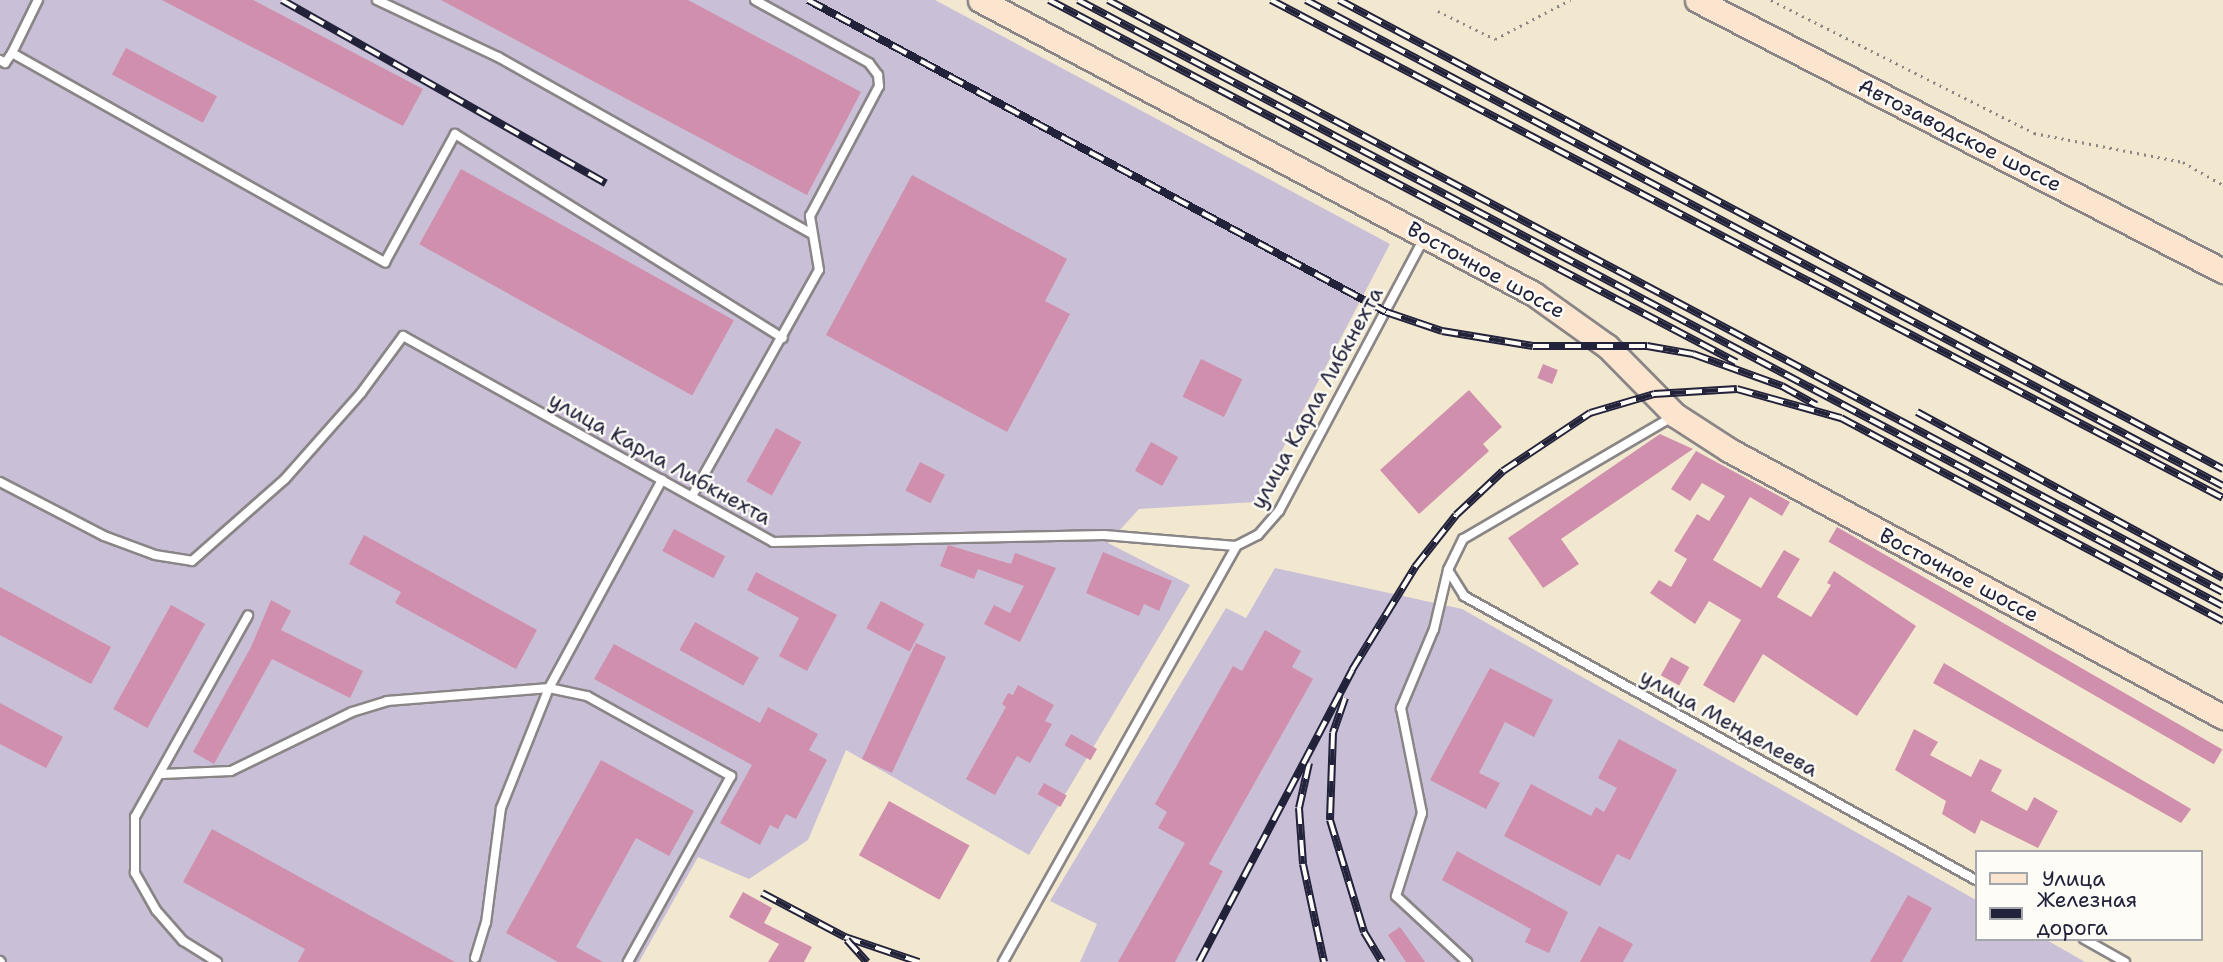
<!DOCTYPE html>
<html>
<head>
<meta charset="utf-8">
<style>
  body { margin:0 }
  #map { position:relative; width:2223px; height:962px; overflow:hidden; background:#f2e8d0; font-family:"Shantell Sans",sans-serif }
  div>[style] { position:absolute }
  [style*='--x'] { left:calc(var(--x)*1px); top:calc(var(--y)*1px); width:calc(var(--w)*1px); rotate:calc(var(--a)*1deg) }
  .industrial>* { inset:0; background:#c9bfd7 }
  .building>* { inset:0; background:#d08fac; transform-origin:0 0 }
  .path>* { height:2.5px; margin-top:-1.25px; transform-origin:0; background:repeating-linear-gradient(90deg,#8a8586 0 2px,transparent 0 7px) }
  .roads { filter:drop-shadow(2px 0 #8a8586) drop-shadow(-2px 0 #8a8586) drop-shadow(0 2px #8a8586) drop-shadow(0 -2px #8a8586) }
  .lane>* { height:8px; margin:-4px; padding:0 4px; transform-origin:4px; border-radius:4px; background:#fff }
  .secondary>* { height:23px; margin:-11.5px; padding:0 11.5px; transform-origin:11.5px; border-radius:11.5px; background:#fce5cf }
  .rail>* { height:8px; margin-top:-4px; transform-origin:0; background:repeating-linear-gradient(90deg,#fdfcf7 0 16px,#22223b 0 32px); box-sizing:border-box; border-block:2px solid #22223b }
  span { translate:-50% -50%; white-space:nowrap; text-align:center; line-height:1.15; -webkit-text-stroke:5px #fdfcf7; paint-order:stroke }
  .street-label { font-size:21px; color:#22223b }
  .legend { position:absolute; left:1975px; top:850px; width:228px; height:91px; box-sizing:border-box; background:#fdfcf7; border:2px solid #a5a5ac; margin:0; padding:9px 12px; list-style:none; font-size:21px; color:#22223b }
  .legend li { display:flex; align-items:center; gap:14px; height:35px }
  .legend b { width:35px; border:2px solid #a5a5ac }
</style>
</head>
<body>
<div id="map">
  <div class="industrial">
    <div style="clip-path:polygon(0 0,935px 0,1390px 244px,1255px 502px,1139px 509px,1108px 543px,1190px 585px,1029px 855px,846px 750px,808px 840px,749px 879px,698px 857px,639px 962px,0 962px)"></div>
    <div style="clip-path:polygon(1275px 568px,1462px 609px,1976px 900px,1976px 939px,2045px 939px,2085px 962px,1080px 962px,1097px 924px,1050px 901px,1226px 608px,1246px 618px)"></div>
  </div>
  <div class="building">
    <div style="clip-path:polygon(162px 0,253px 0,423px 89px,403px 126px)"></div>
    <div style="clip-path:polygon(441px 0,688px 0,861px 92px,807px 195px)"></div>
    <div style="left:126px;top:48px;width:103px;height:30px;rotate:28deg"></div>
    <div style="left:461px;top:169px;width:312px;height:86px;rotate:29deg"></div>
    <div style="clip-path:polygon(912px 175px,1067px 259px,1045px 301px,1070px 314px,1007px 432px,826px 335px)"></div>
    <div style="left:1201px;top:359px;width:46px;height:42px;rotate:26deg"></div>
    <div style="left:1543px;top:364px;width:16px;height:15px;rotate:22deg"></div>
    <div style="clip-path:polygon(1469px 390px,1502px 427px,1483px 444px,1489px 451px,1419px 514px,1380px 470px)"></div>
    <div style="left:776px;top:428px;width:29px;height:61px;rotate:29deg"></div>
    <div style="clip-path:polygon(1660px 434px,1693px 449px,1561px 539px,1579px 564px,1543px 588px,1508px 538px)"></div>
    <div style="left:1151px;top:442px;width:31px;height:33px;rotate:29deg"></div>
    <div style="clip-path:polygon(1696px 451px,1790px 502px,1782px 516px,1750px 497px,1713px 560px,1761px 588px,1784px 550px,1800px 559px,1777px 597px,1811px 617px,1831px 585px,1827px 583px,1834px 571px,1916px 626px,1857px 716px,1763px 654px,1734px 703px,1703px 685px,1741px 620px,1709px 601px,1695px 624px,1650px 593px,1659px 580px,1671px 587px,1687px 559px,1674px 551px,1697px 514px,1709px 521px,1725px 496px,1702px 483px,1690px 501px,1671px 489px)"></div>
    <div style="left:920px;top:462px;width:28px;height:32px;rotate:27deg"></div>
    <div style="left:1837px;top:527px;width:445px;height:17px;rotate:30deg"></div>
    <div style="left:674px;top:529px;width:58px;height:25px;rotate:28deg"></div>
    <div style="clip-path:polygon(364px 535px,537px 630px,516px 669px,395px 603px,401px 592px,349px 564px)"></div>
    <div style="clip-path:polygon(948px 545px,1011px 564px,1015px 553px,1056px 568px,1020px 642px,984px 624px,994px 605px,1010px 613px,1024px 586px,978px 569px,974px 579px,940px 566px)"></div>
    <div style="clip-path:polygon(1103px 552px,1172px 581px,1159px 611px,1144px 604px,1139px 616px,1086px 593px)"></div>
    <div style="clip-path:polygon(756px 572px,837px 615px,807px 671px,779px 656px,799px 618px,747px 590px)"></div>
    <div style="clip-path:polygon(0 587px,111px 647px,91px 684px,0 635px)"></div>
    <div style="clip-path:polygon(271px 600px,291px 611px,281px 630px,363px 671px,350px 698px,272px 659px,214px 764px,193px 752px,251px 647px)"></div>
    <div style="left:881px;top:601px;width:49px;height:31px;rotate:28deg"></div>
    <div style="left:171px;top:605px;width:39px;height:119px;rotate:29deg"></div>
    <div style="left:695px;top:622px;width:73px;height:32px;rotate:29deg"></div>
    <div style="clip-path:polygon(1265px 630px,1301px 651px,1292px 667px,1313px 679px,1209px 864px,1223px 871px,1175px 962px,1118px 962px,1185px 843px,1158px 828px,1167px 812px,1155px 804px,1233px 666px,1242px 671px)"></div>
    <div style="left:916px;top:643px;width:33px;height:128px;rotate:25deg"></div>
    <div style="clip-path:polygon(614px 644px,760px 723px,768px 707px,818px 734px,809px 750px,827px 760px,796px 819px,786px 814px,778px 829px,770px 825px,760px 845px,720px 823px,752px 765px,594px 679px)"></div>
    <div style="left:1671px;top:657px;width:21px;height:21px;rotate:29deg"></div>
    <div style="clip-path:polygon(1944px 663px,2191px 809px,2181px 823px,1933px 683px)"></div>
    <div style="clip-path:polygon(1490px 668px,1553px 700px,1534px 737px,1505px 722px,1479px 773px,1500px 783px,1486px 809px,1430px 780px)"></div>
    <div style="clip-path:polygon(1018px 685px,1054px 705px,1045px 721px,1052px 724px,1030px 763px,1017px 756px,995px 795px,966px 779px,1006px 707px,1002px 704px,1008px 693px,1013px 695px)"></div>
    <div style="clip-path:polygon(0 703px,63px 737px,46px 768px,0 744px)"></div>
    <div style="clip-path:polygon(1914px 729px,1938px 742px,1930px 755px,1971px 777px,1980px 759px,2002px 770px,1991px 791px,2027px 811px,2034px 797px,2058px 811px,2038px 848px,1981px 820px,1975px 834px,1942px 814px,1946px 801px,1895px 770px)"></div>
    <div style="left:1071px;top:734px;width:30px;height:13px;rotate:30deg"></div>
    <div style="clip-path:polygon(1619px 739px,1677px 770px,1630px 860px,1617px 854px,1600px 886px,1504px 836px,1531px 784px,1591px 816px,1596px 807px,1604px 812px,1617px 788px,1598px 778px)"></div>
    <div style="clip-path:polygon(601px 760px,694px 811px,669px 856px,636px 838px,576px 947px,603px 962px,558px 962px,506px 933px)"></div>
    <div style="left:1044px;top:783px;width:26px;height:13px;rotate:29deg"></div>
    <div style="left:889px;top:801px;width:92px;height:62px;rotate:29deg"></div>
    <div style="clip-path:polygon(212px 829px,455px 962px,298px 962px,305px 949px,183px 882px)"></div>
    <div style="clip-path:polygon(1457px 851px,1568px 912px,1549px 953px,1525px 942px,1531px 929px,1442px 880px)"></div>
    <div style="clip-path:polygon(743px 892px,772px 908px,764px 923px,812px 947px,804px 962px,768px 962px,779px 944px,729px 917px)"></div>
    <div style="clip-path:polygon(1908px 895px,1932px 908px,1902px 962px,1870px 962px)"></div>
    <div style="clip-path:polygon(1599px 926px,1633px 944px,1623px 962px,1580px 962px)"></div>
    <div style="clip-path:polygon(1400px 927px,1425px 962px,1406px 962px,1388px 935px)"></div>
  </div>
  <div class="path">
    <div style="--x:1771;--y:0;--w:295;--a:26.8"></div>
    <div style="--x:2034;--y:133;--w:152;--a:11"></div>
    <div style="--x:2183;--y:162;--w:46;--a:29.9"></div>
    <div style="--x:1438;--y:11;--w:64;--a:26.2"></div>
    <div style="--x:1495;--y:39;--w:85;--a:-27.5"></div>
  </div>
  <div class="roads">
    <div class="lane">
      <div style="--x:377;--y:0;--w:134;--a:25.2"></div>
      <div style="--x:498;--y:57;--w:358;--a:29.4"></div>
      <div style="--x:12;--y:53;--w:428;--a:29.3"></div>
      <div style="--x:385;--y:262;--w:146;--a:-61.3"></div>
      <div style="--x:455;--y:134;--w:386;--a:31.9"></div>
      <div style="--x:0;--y:60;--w:6;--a:31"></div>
      <div style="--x:5;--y:63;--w:12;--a:-55"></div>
      <div style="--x:12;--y:53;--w:59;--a:-63.9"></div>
      <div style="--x:1672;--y:417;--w:242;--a:149.7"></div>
      <div style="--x:1463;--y:539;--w:34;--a:116"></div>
      <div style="--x:1448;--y:570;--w:31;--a:58"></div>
      <div style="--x:1464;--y:596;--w:585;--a:29.02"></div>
      <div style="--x:0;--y:482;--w:117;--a:27.4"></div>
      <div style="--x:104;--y:536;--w:54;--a:20.4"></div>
      <div style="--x:155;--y:555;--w:37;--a:9"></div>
      <div style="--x:192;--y:561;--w:124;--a:-41.4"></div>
      <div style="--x:285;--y:479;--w:115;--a:-48.5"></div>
      <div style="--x:361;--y:393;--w:71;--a:-53.6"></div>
      <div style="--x:403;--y:336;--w:423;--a:29.1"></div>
      <div style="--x:773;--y:542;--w:331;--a:-1.2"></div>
      <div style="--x:1104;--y:535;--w:132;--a:4.8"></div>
      <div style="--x:1236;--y:546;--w:25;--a:-27"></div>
      <div style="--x:1258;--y:535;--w:32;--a:-49"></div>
      <div style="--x:1279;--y:511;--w:309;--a:-62"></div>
      <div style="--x:692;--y:496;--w:259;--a:-60.7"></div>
      <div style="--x:819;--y:270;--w:55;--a:-99.5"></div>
      <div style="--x:810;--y:216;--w:147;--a:-62"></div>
      <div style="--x:879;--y:86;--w:11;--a:-95"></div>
      <div style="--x:878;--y:75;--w:15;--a:-127"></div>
      <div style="--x:869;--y:63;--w:130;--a:-151.1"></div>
      <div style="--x:1448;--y:570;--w:61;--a:103.3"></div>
      <div style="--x:1434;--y:629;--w:86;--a:112.7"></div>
      <div style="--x:1401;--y:708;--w:107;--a:78.7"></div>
      <div style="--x:1422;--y:813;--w:87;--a:107.4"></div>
      <div style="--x:1396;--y:896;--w:97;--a:42.9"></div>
      <div style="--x:162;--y:774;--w:69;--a:-2.5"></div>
      <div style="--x:231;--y:771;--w:135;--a:-26"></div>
      <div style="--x:352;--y:712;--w:37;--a:-17"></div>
      <div style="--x:387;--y:701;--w:163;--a:-4.6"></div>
      <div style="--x:549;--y:688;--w:39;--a:12"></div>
      <div style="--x:587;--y:696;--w:165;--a:29.1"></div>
      <div style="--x:731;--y:776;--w:213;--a:119"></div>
      <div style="--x:2084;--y:939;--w:47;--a:29.3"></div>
      <div style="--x:475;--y:958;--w:37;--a:-73"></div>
      <div style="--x:486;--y:923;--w:116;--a:-82.6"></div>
      <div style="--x:501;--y:808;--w:129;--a:-68.2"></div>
      <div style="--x:549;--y:688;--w:237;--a:-61.5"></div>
      <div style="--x:0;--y:961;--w:1;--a:45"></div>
      <div style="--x:217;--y:962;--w:40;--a:-148"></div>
      <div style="--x:183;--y:941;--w:41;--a:-131.1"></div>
      <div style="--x:156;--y:910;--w:43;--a:-119.6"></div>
      <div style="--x:135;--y:873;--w:56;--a:-90"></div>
      <div style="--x:135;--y:817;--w:231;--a:-60.7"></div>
      <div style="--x:1003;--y:962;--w:477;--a:-60.7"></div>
    </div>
    <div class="secondary">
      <div style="--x:980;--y:0;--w:627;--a:27.95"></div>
      <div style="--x:1534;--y:294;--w:90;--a:35.5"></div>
      <div style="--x:1607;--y:346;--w:97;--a:45.4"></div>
      <div style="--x:1675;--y:415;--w:64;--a:32.9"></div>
      <div style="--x:1729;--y:450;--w:562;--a:28.39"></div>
      <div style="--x:1697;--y:0;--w:592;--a:27.26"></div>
    </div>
  </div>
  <div class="rail">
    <div style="--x:282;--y:0;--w:372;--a:29.5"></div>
    <div style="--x:808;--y:0;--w:657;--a:28.36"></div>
    <div style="--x:1386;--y:312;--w:59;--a:18.7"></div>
    <div style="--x:1442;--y:331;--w:92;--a:9.4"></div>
    <div style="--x:1533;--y:346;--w:114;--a:0"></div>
    <div style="--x:1647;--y:346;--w:47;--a:9.9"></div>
    <div style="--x:1693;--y:354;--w:95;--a:19.8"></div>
    <div style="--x:1782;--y:386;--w:39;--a:29"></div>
    <div style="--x:1049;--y:0;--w:777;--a:27.79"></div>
    <div style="--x:1078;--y:0;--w:1295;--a:27.89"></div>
    <div style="--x:1108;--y:0;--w:1262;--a:27.97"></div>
    <div style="--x:1271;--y:0;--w:1074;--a:27.61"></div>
    <div style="--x:1306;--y:0;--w:1038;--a:27.92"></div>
    <div style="--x:1339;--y:0;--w:1001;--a:27.95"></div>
    <div style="--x:1917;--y:412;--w:348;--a:28.5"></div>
    <div style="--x:1345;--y:698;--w:37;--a:109"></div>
    <div style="--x:1333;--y:733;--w:87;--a:92"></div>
    <div style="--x:1330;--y:820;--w:117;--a:73.1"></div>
    <div style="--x:1364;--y:932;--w:35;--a:59"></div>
    <div style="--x:1309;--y:763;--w:46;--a:102.5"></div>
    <div style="--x:1299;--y:808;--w:56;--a:85.9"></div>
    <div style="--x:1303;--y:864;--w:100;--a:77.9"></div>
    <div style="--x:762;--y:893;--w:94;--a:27.9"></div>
    <div style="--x:845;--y:937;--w:78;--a:18.7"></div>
    <div style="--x:847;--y:940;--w:30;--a:48"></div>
    <div style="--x:1199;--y:962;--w:330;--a:-62.3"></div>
    <div style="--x:1352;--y:670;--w:121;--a:-58.5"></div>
    <div style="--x:1415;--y:567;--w:66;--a:-51.7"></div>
    <div style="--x:1456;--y:515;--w:64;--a:-43.1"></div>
    <div style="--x:1503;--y:471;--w:105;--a:-33.7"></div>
    <div style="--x:1590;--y:413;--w:67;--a:-16.5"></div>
    <div style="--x:1654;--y:394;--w:83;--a:-3.4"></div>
    <div style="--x:1737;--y:389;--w:108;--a:15.6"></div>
    <div style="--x:1841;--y:418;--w:433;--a:28"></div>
  </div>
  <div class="street-label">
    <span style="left:1960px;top:135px;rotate:27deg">Автозаводское шоссе</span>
    <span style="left:1486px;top:270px;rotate:29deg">Восточное шоссе</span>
    <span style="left:1317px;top:398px;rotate:-61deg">улица Карла Либкнехта</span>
    <span style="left:660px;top:459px;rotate:29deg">улица Карла Либкнехта</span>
    <span style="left:1959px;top:575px;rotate:28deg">Восточное шоссе</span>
    <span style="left:1729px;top:723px;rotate:29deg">улица Менделеева</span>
  </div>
  <ul class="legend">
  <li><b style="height:9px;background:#fce5cf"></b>Улица</li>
  <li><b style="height:9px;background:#22223b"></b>Железная дорога</li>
  </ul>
</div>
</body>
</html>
